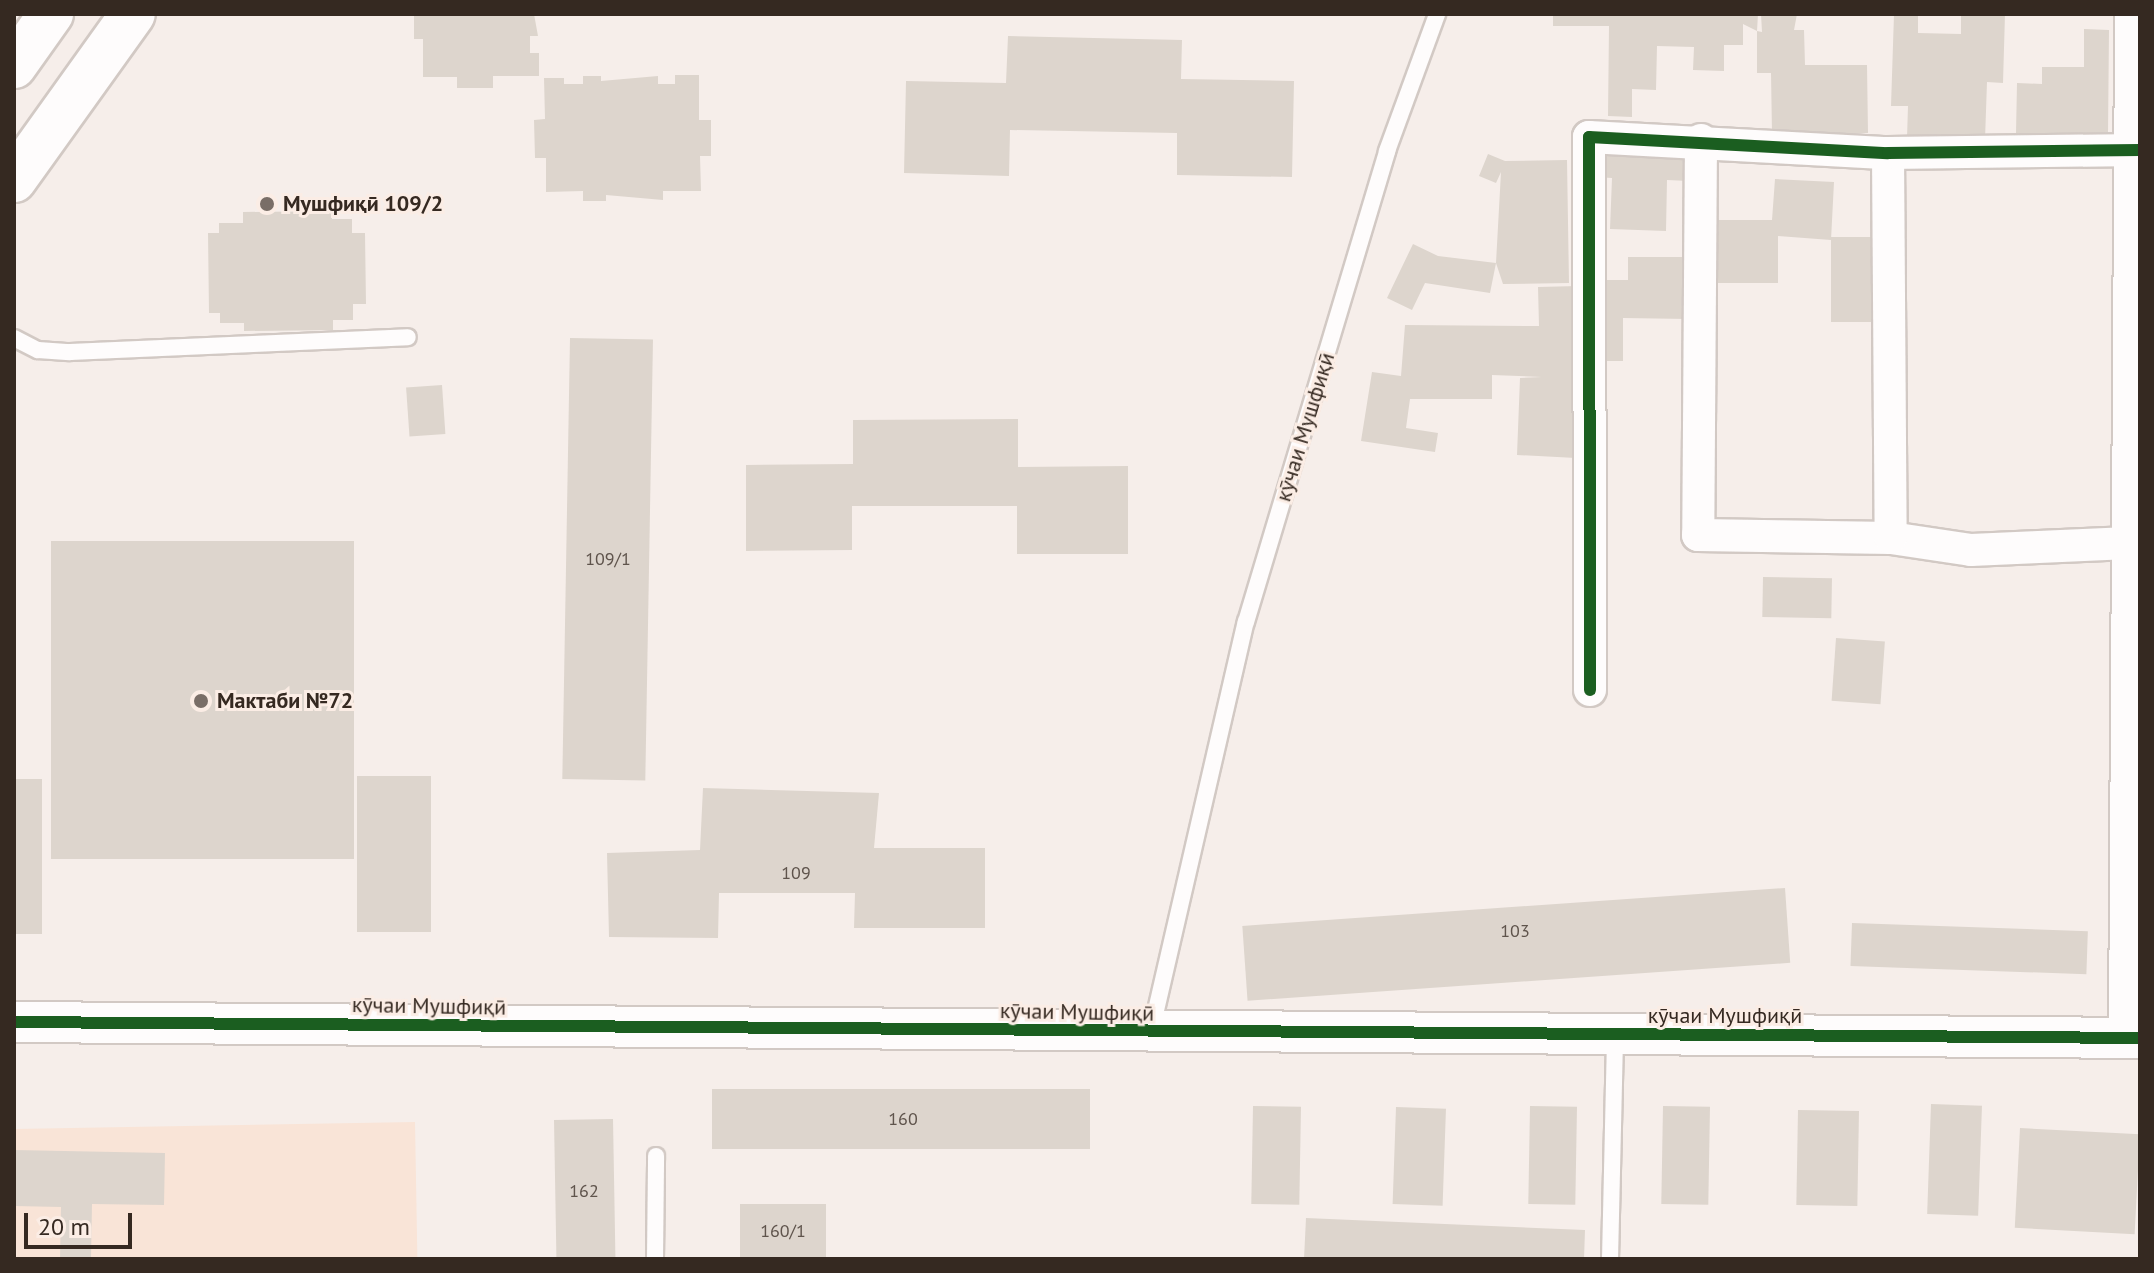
<!DOCTYPE html>
<html>
<head>
<meta charset="utf-8">
<style>
  body { margin:0 }
  #map { position:relative; width:2154px; height:1273px; overflow:hidden; background:#f6eeea; font-family:"PT Sans",sans-serif }
  div>[style] { position:absolute }
  [style*='--x'] { left:calc(var(--x)*1px); top:calc(var(--y)*1px); width:calc(var(--w)*1px); rotate:calc(var(--a)*1deg) }
  .built>* { inset:0; background:#f9e4d7; transform-origin:0 0 }
  .building>* { inset:0; background:#ddd5cd; transform-origin:0 0 }
  .roads { filter:drop-shadow(2px 0 #d2c9c4) drop-shadow(-2px 0 #d2c9c4) drop-shadow(0 2px #d2c9c4) drop-shadow(0 -2px #d2c9c4) }
  .service>* { height:16px; margin:-8px; padding:0 8px; transform-origin:8px; border-radius:8px; background:#fefcfc }
  .minor>* { height:32px; margin:-16px; padding:0 16px; transform-origin:16px; border-radius:16px; background:#fefcfc }
  .tertiary>* { height:40px; margin:-20px; padding:0 20px; transform-origin:20px; border-radius:20px; background:#fefcfc }
  .secondary>* { height:44px; margin:-22px; padding:0 22px; transform-origin:22px; border-radius:22px; background:#fefcfc }
  .cycleway>* { height:12px; margin:-6px; padding:0 6px; transform-origin:6px; border-radius:6px; background:#1b5e20 }
  .dots>* { width:22px; height:22px; translate:-50% -50%; box-sizing:border-box; border:4px solid #fbede5; border-radius:50% }
  span { translate:-50% -50%; white-space:nowrap; text-align:center; line-height:1.15; -webkit-text-stroke:6px #fbede5; paint-order:stroke }
  .number-label { font-size:18px; color:#5f544c }
  .number-label span { -webkit-text-stroke-width:0 }
  .poi-label { font-size:22px; color:#352921; font-weight:700 }
  .left { translate:0 -50%; text-align:left }
  .street-label { font-size:22px; color:#352921 }
  .frame { position:absolute; inset:0; border:16px solid #352921; pointer-events:none }
  .scale { position:absolute; left:24px; top:1213px; width:108px; height:36px; box-sizing:border-box; border:4px solid #352921; border-top:0; padding-left:10px; font-size:24px; line-height:28px; white-space:nowrap; color:#352921; -webkit-text-stroke:6px #fbede5; paint-order:stroke }
</style>
</head>
<body>
<div id="map">
  <div class="built">
    <div style="left:415px;top:1122px;width:137px;height:401px;rotate:89deg"></div>
  </div>
  <div class="building">
    <div style="clip-path:polygon(534px 14px,538px 36px,530px 36px,530px 53px,539px 53px,539px 76px,493px 76px,493px 88px,457px 88px,457px 77px,423px 77px,423px 39px,414px 39px,414px 15px)"></div>
    <div style="clip-path:polygon(1553px 14px,1758px 14px,1757px 31px,1762px 32px,1761px 14px,1797px 14px,1794px 30px,1804px 30px,1805px 65px,1867px 65px,1868px 133px,1772px 134px,1771px 73px,1757px 73px,1757px 31px,1743px 24px,1743px 45px,1724px 45px,1724px 71px,1693px 70px,1694px 47px,1657px 46px,1656px 90px,1632px 89px,1632px 117px,1608px 116px,1609px 26px,1553px 26px)"></div>
    <div style="clip-path:polygon(1894px 14px,1918px 14px,1918px 33px,1961px 34px,1961px 14px,2005px 14px,2003px 83px,1987px 82px,1985px 140px,1907px 138px,1908px 106px,1891px 106px)"></div>
    <div style="clip-path:polygon(2084px 29px,2109px 30px,2108px 134px,2016px 133px,2017px 83px,2042px 84px,2042px 67px,2084px 67px)"></div>
    <div style="clip-path:polygon(1008px 36px,1182px 40px,1181px 79px,1294px 81px,1292px 177px,1177px 175px,1177px 133px,1010px 130px,1009px 176px,904px 173px,906px 81px,1006px 83px)"></div>
    <div style="clip-path:polygon(675px 75px,699px 75px,699px 120px,711px 120px,711px 156px,700px 156px,701px 191px,663px 191px,663px 200px,606px 195px,606px 201px,583px 201px,583px 191px,546px 192px,546px 158px,535px 158px,534px 120px,545px 119px,544px 78px,564px 78px,564px 84px,583px 84px,583px 76px,601px 76px,601px 81px,658px 76px,658px 84px,675px 84px)"></div>
    <div style="clip-path:polygon(1596px 145px,1689px 148px,1689px 181px,1667px 180px,1666px 231px,1610px 229px,1612px 178px,1595px 177px)"></div>
    <div style="clip-path:polygon(1488px 154px,1505px 161px,1567px 160px,1569px 283px,1503px 284px,1496px 263px,1501px 172px,1496px 183px,1479px 176px)"></div>
    <div style="clip-path:polygon(1775px 179px,1834px 182px,1831px 240px,1778px 236px,1778px 283px,1713px 283px,1714px 220px,1772px 220px)"></div>
    <div style="clip-path:polygon(332px 211px,332px 219px,352px 219px,352px 233px,365px 233px,366px 304px,353px 304px,353px 320px,333px 320px,333px 330px,244px 331px,244px 323px,220px 323px,220px 313px,209px 313px,208px 233px,219px 233px,219px 223px,243px 223px,243px 212px)"></div>
    <div style="left:1878px;top:237px;width:85px;height:47px;rotate:90deg"></div>
    <div style="clip-path:polygon(1413px 244px,1438px 256px,1496px 263px,1490px 293px,1425px 283px,1412px 310px,1387px 298px)"></div>
    <div style="clip-path:polygon(1628px 257px,1688px 257px,1688px 319px,1623px 318px,1623px 361px,1602px 361px,1602px 280px,1628px 280px)"></div>
    <div style="clip-path:polygon(1578px 286px,1576px 458px,1517px 455px,1520px 378px,1542px 377px,1492px 375px,1492px 399px,1410px 399px,1406px 428px,1438px 433px,1435px 452px,1361px 441px,1372px 372px,1401px 376px,1405px 325px,1539px 326px,1538px 287px)"></div>
    <div style="left:570px;top:338px;width:83px;height:441px;rotate:1deg"></div>
    <div style="left:442px;top:385px;width:49px;height:36px;rotate:86deg"></div>
    <div style="clip-path:polygon(1018px 419px,1018px 467px,1128px 466px,1128px 554px,1017px 554px,1017px 506px,852px 506px,852px 550px,746px 551px,746px 465px,853px 464px,853px 420px)"></div>
    <div style="left:51px;top:541px;width:303px;height:318px"></div>
    <div style="left:1763px;top:577px;width:69px;height:40px;rotate:1deg"></div>
    <div style="left:1836px;top:638px;width:49px;height:63px;rotate:4deg"></div>
    <div style="left:357px;top:776px;width:74px;height:156px"></div>
    <div style="left:14px;top:779px;width:28px;height:155px"></div>
    <div style="clip-path:polygon(703px 788px,879px 793px,874px 848px,985px 848px,985px 928px,854px 928px,855px 893px,719px 893px,718px 938px,609px 937px,607px 853px,700px 850px)"></div>
    <div style="left:1785px;top:888px;width:75px;height:544px;rotate:86deg"></div>
    <div style="left:1852px;top:923px;width:236px;height:43px;rotate:2deg"></div>
    <div style="left:712px;top:1089px;width:378px;height:60px"></div>
    <div style="left:1931px;top:1104px;width:51px;height:110px;rotate:2deg"></div>
    <div style="left:1253px;top:1106px;width:48px;height:98px;rotate:1deg"></div>
    <div style="left:1530px;top:1106px;width:47px;height:98px;rotate:1deg"></div>
    <div style="left:1663px;top:1106px;width:47px;height:98px;rotate:1deg"></div>
    <div style="left:1396px;top:1107px;width:50px;height:97px;rotate:2deg"></div>
    <div style="left:1798px;top:1110px;width:61px;height:95px;rotate:1deg"></div>
    <div style="left:613px;top:1119px;width:140px;height:59px;rotate:89deg"></div>
    <div style="left:2020px;top:1128px;width:120px;height:100px;rotate:3deg"></div>
    <div style="clip-path:polygon(14px 1150px,165px 1153px,164px 1205px,92px 1204px,91px 1259px,60px 1259px,61px 1207px,14px 1206px)"></div>
    <div style="left:740px;top:1204px;width:86px;height:55px"></div>
    <div style="clip-path:polygon(1306px 1218px,1585px 1230px,1584px 1259px,1304px 1259px)"></div>
  </div>
  <div class="roads">
    <div class="service">
      <div style="--x:14;--y:338;--w:27;--a:27"></div>
      <div style="--x:38;--y:350;--w:32;--a:4"></div>
      <div style="--x:70;--y:352;--w:338;--a:-2.5"></div>
      <div style="--x:1151;--y:1032;--w:421;--a:-77"></div>
      <div style="--x:1246;--y:622;--w:492;--a:-73.3"></div>
      <div style="--x:1387;--y:151;--w:146;--a:-69.9"></div>
      <div style="--x:655;--y:1259;--w:103;--a:-89.4"></div>
      <div style="--x:1610;--y:1259;--w:223;--a:-88.7"></div>
    </div>
    <div class="minor">
      <div style="--x:1701;--y:140;--w:395;--a:90.4"></div>
      <div style="--x:1698;--y:535;--w:193;--a:0.9"></div>
      <div style="--x:1891;--y:538;--w:81;--a:8.5"></div>
      <div style="--x:1971;--y:550;--w:158;--a:-2.5"></div>
      <div style="--x:1888;--y:153;--w:385;--a:89.6"></div>
      <div style="--x:1590;--y:690;--w:553;--a:-90.1"></div>
      <div style="--x:1589;--y:137;--w:299;--a:3.1"></div>
      <div style="--x:1888;--y:153;--w:252;--a:-0.7"></div>
      <div style="--x:2125;--y:1038;--w:1024;--a:-89.66"></div>
    </div>
    <div class="tertiary">
      <div style="--x:14;--y:1022;--w:2126;--a:0.43"></div>
    </div>
    <div class="secondary">
      <div style="--x:14;--y:66;--w:64;--a:-54.6"></div>
      <div style="--x:14;--y:180;--w:204;--a:-54.4"></div>
    </div>
  </div>
  <div class="cycleway">
    <div style="--x:1590;--y:690;--w:553;--a:-90.1"></div>
    <div style="--x:1589;--y:137;--w:299;--a:3.1"></div>
    <div style="--x:1888;--y:153;--w:252;--a:-0.7"></div>
    <div style="--x:14;--y:1022;--w:2126;--a:0.43"></div>
  </div>
  <div class="dots">
    <div style="left:267px;top:204px;background:#796e67"></div>
    <div style="left:201px;top:701px;background:#796e67"></div>
  </div>
  <div class="number-label">
    <span style="left:608px;top:559px">109/1</span>
    <span style="left:796px;top:873px">109</span>
    <span style="left:1515px;top:931px">103</span>
    <span style="left:903px;top:1119px">160</span>
    <span style="left:584px;top:1191px">162</span>
    <span style="left:783px;top:1231px">160/1</span>
  </div>
  <div class="poi-label">
    <span class="left" style="left:283px;top:204px">Мушфиқӣ 109/2</span>
    <span class="left" style="left:217px;top:701px">Мактаби №72</span>
  </div>
  <div class="street-label">
    <span style="left:1305px;top:427px;rotate:-73deg">кӯчаи Мушфиқӣ</span>
    <span style="left:429px;top:1006px;rotate:1deg">кӯчаи Мушфиқӣ</span>
    <span style="left:1077px;top:1012px;rotate:1deg">кӯчаи Мушфиқӣ</span>
    <span style="left:1725px;top:1016px">кӯчаи Мушфиқӣ</span>
  </div>
  <div class="frame"></div>
  <div class="scale">20 m</div>
</div>
</body>
</html>
